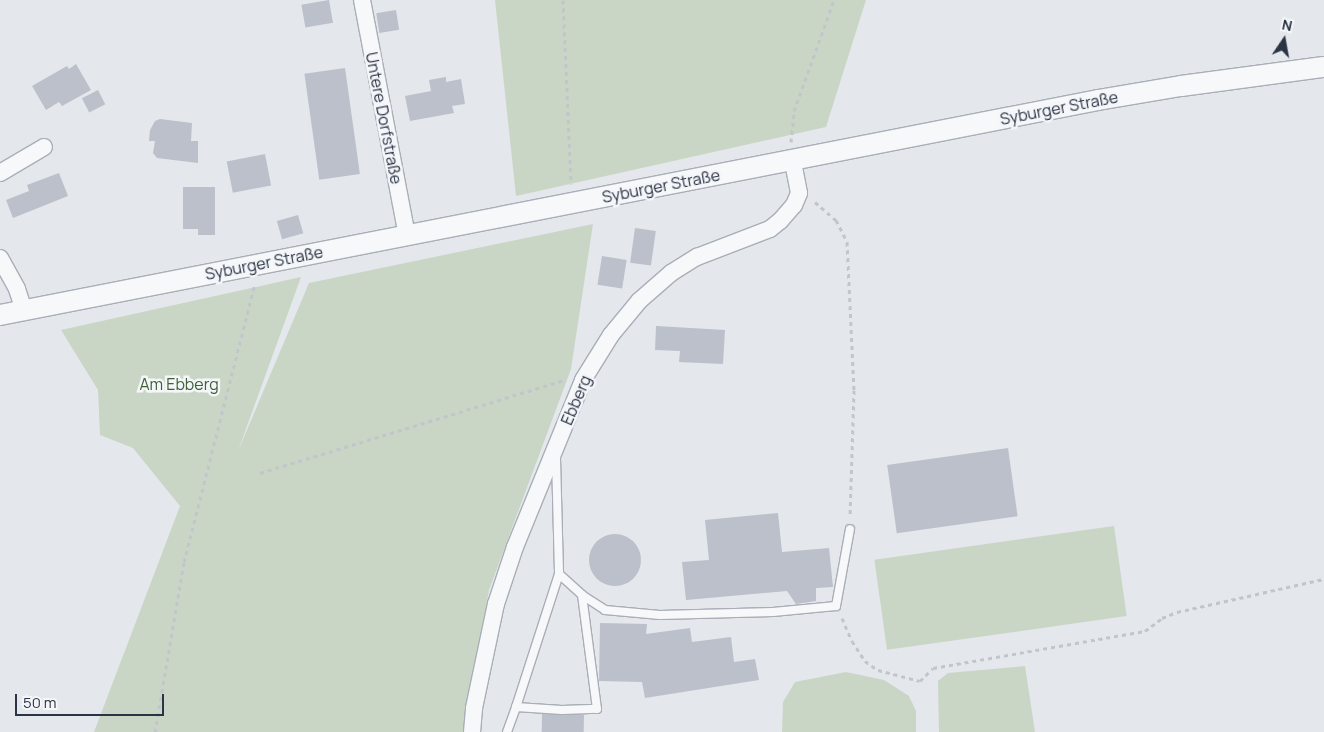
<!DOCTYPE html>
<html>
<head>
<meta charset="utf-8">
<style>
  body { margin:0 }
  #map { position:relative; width:1324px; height:732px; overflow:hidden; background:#e4e7ec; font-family:Manrope,sans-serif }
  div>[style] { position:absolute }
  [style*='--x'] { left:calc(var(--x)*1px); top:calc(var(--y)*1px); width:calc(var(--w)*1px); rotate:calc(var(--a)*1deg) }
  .green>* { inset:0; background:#c9d6c5; transform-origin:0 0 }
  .building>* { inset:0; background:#bbc0ca; transform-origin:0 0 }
  .round { border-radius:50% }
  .path>* { height:3px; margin-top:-1.5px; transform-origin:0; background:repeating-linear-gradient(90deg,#c2c5cb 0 4px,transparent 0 8px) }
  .roads { filter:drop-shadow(1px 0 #a9aeb7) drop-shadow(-1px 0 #a9aeb7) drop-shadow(0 1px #a9aeb7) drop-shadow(0 -1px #a9aeb7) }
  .service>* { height:8px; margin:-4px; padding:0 4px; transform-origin:4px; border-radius:4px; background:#f7f8fa }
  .minor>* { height:16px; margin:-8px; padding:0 8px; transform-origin:8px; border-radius:8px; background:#f7f8fa }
  .tertiary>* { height:20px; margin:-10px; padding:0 10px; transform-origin:10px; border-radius:10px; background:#f7f8fa }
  span { translate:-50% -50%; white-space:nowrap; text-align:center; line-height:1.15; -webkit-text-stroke:5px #f4f6f9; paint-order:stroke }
  .street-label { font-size:16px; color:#2b3445 }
  .park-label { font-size:16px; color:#3f6138 }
  .north { position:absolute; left:1259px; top:15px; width:50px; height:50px; -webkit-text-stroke:4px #f4f6f9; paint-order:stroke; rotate:12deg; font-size:14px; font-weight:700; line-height:20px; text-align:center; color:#2b3445 }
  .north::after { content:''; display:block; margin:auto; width:18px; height:22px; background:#2b3445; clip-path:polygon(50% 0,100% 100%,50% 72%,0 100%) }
  .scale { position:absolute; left:15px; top:694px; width:149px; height:22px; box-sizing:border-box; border:2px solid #2b3445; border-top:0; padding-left:6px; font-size:15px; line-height:18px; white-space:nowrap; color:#2b3445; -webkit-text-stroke:4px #f4f6f9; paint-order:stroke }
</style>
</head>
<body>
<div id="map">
  <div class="green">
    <div style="clip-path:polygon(495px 0,866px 0,826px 127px,516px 196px)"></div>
    <div style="clip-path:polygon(593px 224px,571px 369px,489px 590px,464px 732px,94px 732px,180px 506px,133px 448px,100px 435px,98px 390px,61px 330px,301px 277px,238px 451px,309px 283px)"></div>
    <div style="left:1114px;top:526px;width:91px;height:242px;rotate:82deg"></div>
    <div style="clip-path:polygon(1025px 666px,1035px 732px,939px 732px,938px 681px,948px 673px)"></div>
    <div style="clip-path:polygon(846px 672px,884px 680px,909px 696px,916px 711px,916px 732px,782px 732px,783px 702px,795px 682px)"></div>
  </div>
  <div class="building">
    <div style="left:329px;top:0;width:23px;height:28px;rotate:80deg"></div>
    <div style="left:396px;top:10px;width:20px;height:20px;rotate:81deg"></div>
    <div style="clip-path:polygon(76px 64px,91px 90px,62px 106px,59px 102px,46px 110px,32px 86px,67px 66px,69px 69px)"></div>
    <div style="left:345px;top:68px;width:107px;height:41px;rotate:82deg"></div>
    <div style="clip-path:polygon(446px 77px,446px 82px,461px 79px,465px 104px,452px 106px,454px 113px,410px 121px,405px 96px,431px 91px,429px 80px)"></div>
    <div style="left:98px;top:90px;width:16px;height:18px;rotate:63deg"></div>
    <div style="clip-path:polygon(160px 119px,192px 123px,191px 141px,198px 141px,198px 163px,157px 158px,153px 153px,155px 141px,149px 141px,150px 130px,155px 121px)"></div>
    <div style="left:265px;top:154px;width:32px;height:39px;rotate:79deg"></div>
    <div style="clip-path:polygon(59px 173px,68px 196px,13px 218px,6px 200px,29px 191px,27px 185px)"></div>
    <div style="clip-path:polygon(183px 187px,215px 187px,215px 235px,198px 235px,198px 229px,183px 229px)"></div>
    <div style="left:298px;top:215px;width:19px;height:22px;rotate:74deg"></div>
    <div style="left:635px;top:228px;width:21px;height:35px;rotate:8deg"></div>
    <div style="left:602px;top:256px;width:25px;height:29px;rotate:9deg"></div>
    <div style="clip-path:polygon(656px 326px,725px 330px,723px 364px,679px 362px,680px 351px,655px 350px)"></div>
    <div style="left:1008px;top:448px;width:69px;height:122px;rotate:82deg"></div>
    <div style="clip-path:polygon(778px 513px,782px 552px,829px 548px,833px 587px,816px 588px,816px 601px,796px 604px,787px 591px,686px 600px,682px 562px,709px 560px,705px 520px)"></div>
    <div class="round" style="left:589px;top:534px;width:52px;height:52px"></div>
    <div style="clip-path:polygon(600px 623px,647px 624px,646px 634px,690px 628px,692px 642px,731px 637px,734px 662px,755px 659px,759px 680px,645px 698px,642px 682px,599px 681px)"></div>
    <div style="left:542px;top:714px;width:42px;height:18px;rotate:1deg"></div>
  </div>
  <div class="path">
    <div style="--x:563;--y:0;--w:184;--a:87.5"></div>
    <div style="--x:791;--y:142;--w:31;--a:-84"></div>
    <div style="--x:794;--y:111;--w:118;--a:-70.2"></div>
    <div style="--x:815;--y:202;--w:28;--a:41"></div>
    <div style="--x:836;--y:220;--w:25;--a:63"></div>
    <div style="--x:847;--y:242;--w:148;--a:87.3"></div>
    <div style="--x:854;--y:390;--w:127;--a:91.8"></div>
    <div style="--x:260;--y:473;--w:319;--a:-17"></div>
    <div style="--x:842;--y:618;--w:25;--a:67"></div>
    <div style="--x:852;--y:641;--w:24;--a:57"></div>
    <div style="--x:865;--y:661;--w:16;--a:35"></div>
    <div style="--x:878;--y:670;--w:43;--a:14.7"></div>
    <div style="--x:920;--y:681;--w:18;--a:-45"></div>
    <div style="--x:933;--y:668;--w:215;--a:-9.9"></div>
    <div style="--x:1145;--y:631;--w:21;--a:-37"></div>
    <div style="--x:1162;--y:618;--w:16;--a:-22"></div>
    <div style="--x:1177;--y:612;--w:151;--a:-12.7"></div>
    <div style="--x:155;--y:732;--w:172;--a:-80.3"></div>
    <div style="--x:184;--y:562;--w:287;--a:-75.7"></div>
  </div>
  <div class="roads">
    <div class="service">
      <div style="--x:556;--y:458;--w:116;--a:88.5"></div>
      <div style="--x:559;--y:574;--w:31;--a:42"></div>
      <div style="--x:582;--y:595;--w:27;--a:33"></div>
      <div style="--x:605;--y:610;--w:55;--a:5.2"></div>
      <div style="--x:660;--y:615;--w:113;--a:-1.5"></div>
      <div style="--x:773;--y:612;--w:63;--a:-5.4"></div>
      <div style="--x:836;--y:606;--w:78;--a:-79.7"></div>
      <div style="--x:559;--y:574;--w:140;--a:107.9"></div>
      <div style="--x:516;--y:707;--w:46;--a:3.7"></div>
      <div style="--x:562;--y:710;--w:35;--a:-2"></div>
      <div style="--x:597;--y:709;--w:115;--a:-97.5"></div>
      <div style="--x:507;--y:732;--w:27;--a:-70"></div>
    </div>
    <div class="minor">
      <div style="--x:362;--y:0;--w:240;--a:79.2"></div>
      <div style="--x:0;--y:173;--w:51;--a:-30.6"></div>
      <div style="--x:0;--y:258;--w:35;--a:61"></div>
      <div style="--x:17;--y:289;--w:22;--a:72"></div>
      <div style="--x:472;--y:732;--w:24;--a:-85"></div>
      <div style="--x:474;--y:708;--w:106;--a:-78.1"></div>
      <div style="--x:496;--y:604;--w:60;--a:-71.6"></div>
      <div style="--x:515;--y:547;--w:180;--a:-67.8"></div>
      <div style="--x:583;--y:380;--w:53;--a:-58.1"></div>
      <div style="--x:611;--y:335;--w:44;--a:-50.5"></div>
      <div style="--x:639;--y:301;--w:43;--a:-41.2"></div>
      <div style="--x:671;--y:273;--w:31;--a:-32"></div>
      <div style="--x:697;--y:257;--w:78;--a:-21"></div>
      <div style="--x:770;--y:229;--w:13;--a:-39"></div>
      <div style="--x:780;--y:221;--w:21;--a:-49"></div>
      <div style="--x:794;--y:205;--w:13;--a:-67"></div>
      <div style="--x:799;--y:193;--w:33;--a:-101"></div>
    </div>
    <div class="tertiary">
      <div style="--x:0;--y:315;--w:1119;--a:-11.08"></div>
      <div style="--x:1098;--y:100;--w:84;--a:-9.6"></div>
      <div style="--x:1181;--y:86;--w:144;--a:-7.6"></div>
    </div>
  </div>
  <div class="street-label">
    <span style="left:1059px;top:108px;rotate:-11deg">Syburger Straße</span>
    <span style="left:384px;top:118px;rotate:79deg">Untere Dorfstraße</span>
    <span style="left:661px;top:186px;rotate:-11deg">Syburger Straße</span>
    <span style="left:264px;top:263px;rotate:-11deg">Syburger Straße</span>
    <span style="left:576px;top:400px;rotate:-67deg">Ebberg</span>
  </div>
  <div class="park-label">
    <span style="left:179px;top:384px">Am Ebberg</span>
  </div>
  <div class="north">N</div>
  <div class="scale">50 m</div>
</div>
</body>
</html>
